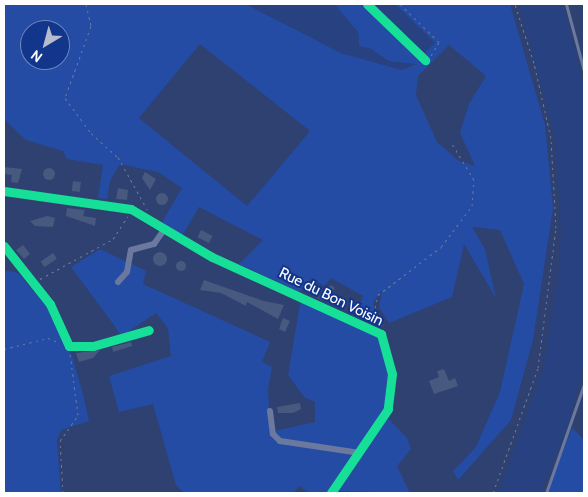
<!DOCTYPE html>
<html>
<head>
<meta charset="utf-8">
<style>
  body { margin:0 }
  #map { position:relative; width:588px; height:497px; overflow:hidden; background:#2e4170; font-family:Cabin,sans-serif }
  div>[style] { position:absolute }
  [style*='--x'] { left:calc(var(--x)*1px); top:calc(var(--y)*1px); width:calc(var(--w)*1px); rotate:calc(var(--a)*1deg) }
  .green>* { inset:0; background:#244ca4 }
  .water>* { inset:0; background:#284181 }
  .building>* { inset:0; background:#48597f; transform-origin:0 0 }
  .round { border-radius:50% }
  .path>* { height:1px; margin-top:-0.5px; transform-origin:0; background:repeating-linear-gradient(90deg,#6a799d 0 2.5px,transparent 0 6.5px) }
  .lane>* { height:3px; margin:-1.5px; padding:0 1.5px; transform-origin:1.5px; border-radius:1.5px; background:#6a799d }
  .street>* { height:6px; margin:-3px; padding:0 3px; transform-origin:3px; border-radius:3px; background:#6a799d }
  .fast>* { height:9px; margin:-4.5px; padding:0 4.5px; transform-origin:4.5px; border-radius:4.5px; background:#16e098 }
  span { translate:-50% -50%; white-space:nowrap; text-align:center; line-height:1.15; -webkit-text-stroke:4px #12368c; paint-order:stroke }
  .street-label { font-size:15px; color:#fff }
  .frame { position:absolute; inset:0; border:5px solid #fff; pointer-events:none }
  .north { position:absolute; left:20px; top:20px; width:50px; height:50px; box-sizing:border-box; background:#12368c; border:1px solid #7186ba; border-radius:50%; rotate:217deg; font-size:14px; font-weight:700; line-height:20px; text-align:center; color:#fff }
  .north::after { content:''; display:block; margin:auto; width:18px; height:22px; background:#b6bccd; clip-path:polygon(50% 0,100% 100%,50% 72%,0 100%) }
</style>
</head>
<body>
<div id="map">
  <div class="green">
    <div style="clip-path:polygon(evenodd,4px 4px,246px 4px,341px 53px,402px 70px,371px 49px,359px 46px,358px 32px,334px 4px,370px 4px,435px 43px,395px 4px,510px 4px,545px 125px,553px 208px,533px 340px,511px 420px,458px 480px,453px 471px,476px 447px,500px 392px,524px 284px,500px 230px,472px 227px,485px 249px,496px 298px,464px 244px,452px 297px,389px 323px,379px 307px,382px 290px,373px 303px,379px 327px,355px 316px,363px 296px,331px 278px,324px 286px,312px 278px,299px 292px,239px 264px,263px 240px,199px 207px,182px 236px,162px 222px,182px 188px,158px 172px,120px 164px,110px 181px,107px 199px,98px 198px,103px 165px,67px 159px,63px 151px,26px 140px,4px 119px,4px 4px,30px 30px,60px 30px,60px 60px,30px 60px,30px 30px,4px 4px,200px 44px,310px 131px,247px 206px,139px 118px,200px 44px,4px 4px,449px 45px,486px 76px,469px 104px,460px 133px,475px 166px,459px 161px,437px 142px,416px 95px,418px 76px,449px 45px)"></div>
    <div style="clip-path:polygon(100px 249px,146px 271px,143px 284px,270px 342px,262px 362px,272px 367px,268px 389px,270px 432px,315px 422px,315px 402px,304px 397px,288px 375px,301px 298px,378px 335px,389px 379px,386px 411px,327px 493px,309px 493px,300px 486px,293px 493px,184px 493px,176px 485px,153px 404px,119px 412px,109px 376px,171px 356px,168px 328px,156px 313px,122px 336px,71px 267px)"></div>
    <div style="clip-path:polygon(4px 270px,18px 273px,48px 308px,72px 356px,82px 390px,89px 421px,61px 430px,57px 440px,61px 493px,4px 493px)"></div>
    <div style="clip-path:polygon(388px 418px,407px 438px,411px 449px,397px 466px,410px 493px,339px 491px)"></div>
    <div style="clip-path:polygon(572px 428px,584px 440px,584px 493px,545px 493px)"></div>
  </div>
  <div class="water">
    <div style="clip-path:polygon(246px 4px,334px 4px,358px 32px,359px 46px,371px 49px,387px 61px,417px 64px,402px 70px,341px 53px)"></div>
    <div style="clip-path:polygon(370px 4px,395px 4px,435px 43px,423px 55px)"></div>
    <div style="clip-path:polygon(519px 4px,563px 4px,584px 86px,584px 363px,568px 426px,540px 493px,498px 493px,543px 369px,558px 278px,561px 228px,555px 138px)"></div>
  </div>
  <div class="building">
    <div style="clip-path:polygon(4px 167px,22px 169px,18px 183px,11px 182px,12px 175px,4px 174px)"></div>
    <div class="round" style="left:43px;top:168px;width:12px;height:12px"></div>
    <div style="clip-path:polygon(145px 172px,156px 179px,150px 190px,142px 178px)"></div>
    <div style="left:73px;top:181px;width:8px;height:10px;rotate:7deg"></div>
    <div style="clip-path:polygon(118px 188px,128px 190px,127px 200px,116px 199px)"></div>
    <div class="round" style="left:156px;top:193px;width:12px;height:12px"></div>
    <div style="clip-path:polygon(67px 208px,85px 210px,83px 216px,96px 218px,95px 226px,66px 216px)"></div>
    <div style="clip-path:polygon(47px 216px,55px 218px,53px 227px,35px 226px,30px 221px)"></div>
    <div style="left:201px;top:230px;width:13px;height:8px;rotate:27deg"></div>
    <div style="clip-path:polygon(23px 245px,30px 254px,24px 259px,16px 250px)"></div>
    <div class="round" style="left:153px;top:252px;width:14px;height:14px"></div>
    <div style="left:53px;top:253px;width:7px;height:15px;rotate:56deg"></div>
    <div class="round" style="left:176px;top:261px;width:10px;height:10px"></div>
    <div style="clip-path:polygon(204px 280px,264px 301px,284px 305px,278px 319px,247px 302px,246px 306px,221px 293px,200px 290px)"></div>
    <div style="clip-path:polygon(331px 285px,335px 288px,324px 301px,317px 298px)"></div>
    <div style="clip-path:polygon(283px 318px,290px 321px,285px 332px,279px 329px)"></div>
    <div style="clip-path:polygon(131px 342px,132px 346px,113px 352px,112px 347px)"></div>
    <div style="clip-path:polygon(100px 350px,93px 358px,79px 362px,76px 353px)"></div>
    <div style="clip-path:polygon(444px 369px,449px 381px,455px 378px,458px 386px,434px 394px,429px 381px,439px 377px,437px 371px)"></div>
    <div style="clip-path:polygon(300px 403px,301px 409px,293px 413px,278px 413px,277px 407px)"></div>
  </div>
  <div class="path">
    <div style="--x:86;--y:4;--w:23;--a:77"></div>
    <div style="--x:91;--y:26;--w:77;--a:109.9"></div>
    <div style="--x:65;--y:98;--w:44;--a:53.4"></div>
    <div style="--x:91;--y:133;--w:36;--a:42"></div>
    <div style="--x:118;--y:157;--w:60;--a:60.9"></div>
    <div style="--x:400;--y:4;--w:54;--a:44.3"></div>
    <div style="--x:439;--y:42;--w:16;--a:120"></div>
    <div style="--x:40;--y:279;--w:83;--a:-28.7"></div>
    <div style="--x:113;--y:239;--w:27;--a:-57"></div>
    <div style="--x:382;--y:326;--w:19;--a:-111"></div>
    <div style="--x:375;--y:308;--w:13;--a:-77"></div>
    <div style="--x:378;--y:295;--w:79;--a:-37.3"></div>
    <div style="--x:441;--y:247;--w:51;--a:-52.9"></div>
    <div style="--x:472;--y:206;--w:26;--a:-86"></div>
    <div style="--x:474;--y:180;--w:44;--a:-121.2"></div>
    <div style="--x:4;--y:349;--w:45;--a:-14"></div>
    <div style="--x:48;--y:338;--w:11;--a:22"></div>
    <div style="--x:63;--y:493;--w:52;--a:-93.3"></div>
    <div style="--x:60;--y:441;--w:32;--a:-55"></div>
    <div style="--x:78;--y:415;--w:63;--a:-97.4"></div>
    <div style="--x:493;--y:493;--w:133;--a:-70.2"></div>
    <div style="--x:538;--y:368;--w:141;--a:-82.7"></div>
    <div style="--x:556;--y:228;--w:90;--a:-93.2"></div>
    <div style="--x:551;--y:138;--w:77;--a:-102.8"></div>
    <div style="--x:534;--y:63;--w:62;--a:-107.9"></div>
  </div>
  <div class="lane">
    <div style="--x:566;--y:4;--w:69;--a:75"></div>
    <div style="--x:546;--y:493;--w:115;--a:-70.8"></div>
  </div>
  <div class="street">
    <div style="--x:118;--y:282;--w:13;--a:-48"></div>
    <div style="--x:127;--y:272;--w:22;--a:-80"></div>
    <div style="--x:131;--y:250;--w:24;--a:-15"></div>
    <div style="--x:154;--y:244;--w:19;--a:-55"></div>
    <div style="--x:270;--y:411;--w:23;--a:83"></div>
    <div style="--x:273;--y:434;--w:10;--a:45"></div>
    <div style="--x:280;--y:441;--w:81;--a:8.5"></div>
  </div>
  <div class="fast">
    <div style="--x:367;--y:4;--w:81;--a:44"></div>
    <div style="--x:4;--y:191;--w:128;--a:8.1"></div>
    <div style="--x:131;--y:209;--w:94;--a:30.7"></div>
    <div style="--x:212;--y:257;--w:186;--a:24.5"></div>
    <div style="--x:381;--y:334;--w:41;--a:74.6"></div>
    <div style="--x:392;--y:374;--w:35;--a:97"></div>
    <div style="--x:388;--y:409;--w:102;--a:124.2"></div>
    <div style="--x:4;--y:246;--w:74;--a:51.6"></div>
    <div style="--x:50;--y:304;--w:46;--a:65.7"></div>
    <div style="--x:69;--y:346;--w:24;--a:0"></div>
    <div style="--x:93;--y:346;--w:58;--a:-15.9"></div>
  </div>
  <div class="street-label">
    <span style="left:331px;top:297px;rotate:26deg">Rue du Bon Voisin</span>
  </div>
  <div class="frame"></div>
  <div class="north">N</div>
</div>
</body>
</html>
